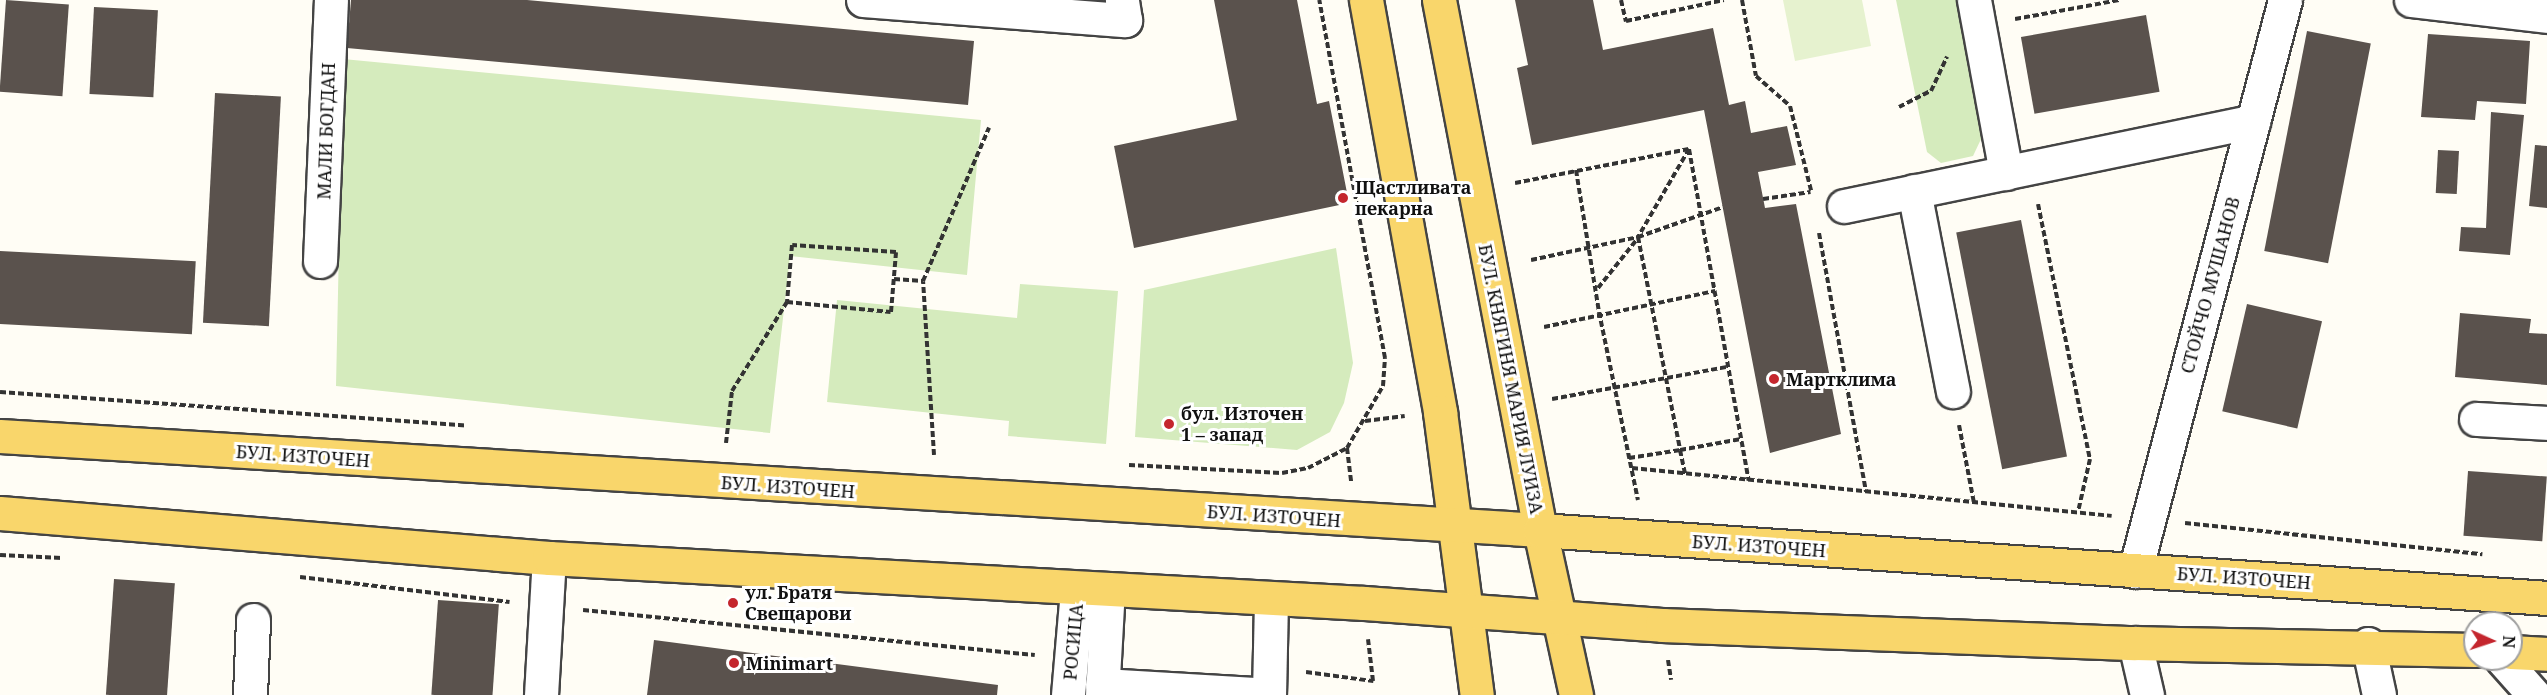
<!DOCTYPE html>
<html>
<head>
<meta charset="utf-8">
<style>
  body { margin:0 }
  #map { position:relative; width:2547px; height:695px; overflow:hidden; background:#fffdf5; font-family:"Noto Serif",serif }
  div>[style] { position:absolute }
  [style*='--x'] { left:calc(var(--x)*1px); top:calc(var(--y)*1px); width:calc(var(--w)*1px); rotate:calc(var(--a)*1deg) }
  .green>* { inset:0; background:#d5ebbd }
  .pitch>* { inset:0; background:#e6f2cf }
  .building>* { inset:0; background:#5a524d; transform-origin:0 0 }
  .path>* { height:4px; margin-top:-2px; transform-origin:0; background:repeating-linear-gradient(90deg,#333 0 6px,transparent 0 9px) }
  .roads { filter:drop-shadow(2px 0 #444) drop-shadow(-2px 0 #444) drop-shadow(0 2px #444) drop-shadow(0 -2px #444) }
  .minor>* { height:33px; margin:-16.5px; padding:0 16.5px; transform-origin:16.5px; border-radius:16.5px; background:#fff }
  .major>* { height:33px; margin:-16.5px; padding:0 16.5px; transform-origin:16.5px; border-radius:16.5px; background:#f9d66b }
  .dots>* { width:16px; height:16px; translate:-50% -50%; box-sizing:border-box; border:3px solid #fff; border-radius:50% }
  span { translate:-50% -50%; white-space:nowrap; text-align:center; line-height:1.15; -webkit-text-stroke:6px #fff; paint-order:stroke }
  .street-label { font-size:18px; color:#111 }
  .poi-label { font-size:18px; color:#111; font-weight:700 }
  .left { translate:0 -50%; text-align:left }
  .north { position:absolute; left:2463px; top:611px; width:60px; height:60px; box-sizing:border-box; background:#fff; border:2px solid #a0a0a0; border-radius:50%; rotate:93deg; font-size:16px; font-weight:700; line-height:24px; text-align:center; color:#111 }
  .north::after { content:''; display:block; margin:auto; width:21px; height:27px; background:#c4262e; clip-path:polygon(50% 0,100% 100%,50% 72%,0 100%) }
</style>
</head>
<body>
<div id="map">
  <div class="green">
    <div style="clip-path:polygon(1896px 0,1957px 0,1982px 137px,1973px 156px,1941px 163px,1927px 152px)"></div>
    <div style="clip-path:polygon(343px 59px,981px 120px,967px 275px,790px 256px,770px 433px,336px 386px)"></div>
    <div style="clip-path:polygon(1336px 248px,1353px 363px,1344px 403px,1330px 432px,1297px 450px,1135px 437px,1144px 290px)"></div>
    <div style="clip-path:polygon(1020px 284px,1118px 291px,1106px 444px,1008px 436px,1009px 421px,827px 402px,837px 300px,1017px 318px)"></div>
  </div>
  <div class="pitch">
    <div style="clip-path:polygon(1783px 0,1862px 0,1871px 46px,1795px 61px)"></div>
  </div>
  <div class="building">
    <div style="left:6px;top:0;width:63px;height:92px;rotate:4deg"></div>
    <div style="clip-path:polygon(351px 0,527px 0,974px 41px,968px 105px,347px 48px)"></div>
    <div style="clip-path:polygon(1214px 0,1297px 0,1317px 104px,1329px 101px,1349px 203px,1134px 248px,1114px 146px,1237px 120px)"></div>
    <div style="clip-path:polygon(1515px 0,1593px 0,1603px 50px,1713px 28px,1729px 105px,1745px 101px,1751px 133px,1787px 126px,1796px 165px,1758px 172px,1765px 208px,1796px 204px,1841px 434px,1770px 453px,1704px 110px,1532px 145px,1517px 68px,1528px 65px)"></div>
    <div style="left:94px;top:7px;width:64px;height:87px;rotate:3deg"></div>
    <div style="left:2146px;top:15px;width:78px;height:127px;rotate:80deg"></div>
    <div style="left:2307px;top:31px;width:65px;height:224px;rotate:11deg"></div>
    <div style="clip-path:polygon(2428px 34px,2530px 41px,2526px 104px,2477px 101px,2475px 120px,2421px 117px)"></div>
    <div style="left:215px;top:93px;width:66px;height:230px;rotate:3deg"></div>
    <div style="clip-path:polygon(2491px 112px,2524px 115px,2510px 255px,2459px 251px,2461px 227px,2486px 228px)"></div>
    <div style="clip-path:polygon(2535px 145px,2547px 146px,2547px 208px,2529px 206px)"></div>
    <div style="left:2438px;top:150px;width:21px;height:43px;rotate:3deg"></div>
    <div style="left:2021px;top:220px;width:241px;height:66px;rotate:79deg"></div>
    <div style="left:0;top:251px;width:196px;height:73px;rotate:3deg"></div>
    <div style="left:2247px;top:304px;width:77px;height:110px;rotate:13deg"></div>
    <div style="clip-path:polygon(2460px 313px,2531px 319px,2529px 333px,2547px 334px,2547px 385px,2455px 377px)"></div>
    <div style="left:2468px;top:471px;width:79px;height:65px;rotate:4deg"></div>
    <div style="left:114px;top:579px;width:61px;height:116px;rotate:4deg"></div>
    <div style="left:438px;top:600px;width:61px;height:95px;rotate:4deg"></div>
    <div style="clip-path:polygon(654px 640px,998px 685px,997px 695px,647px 695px)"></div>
  </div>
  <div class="path">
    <div style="--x:1621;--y:0;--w:22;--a:77"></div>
    <div style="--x:1626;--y:21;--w:100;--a:-12.1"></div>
    <div style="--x:1742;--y:0;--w:77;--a:79.6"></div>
    <div style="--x:1756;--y:76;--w:45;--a:41.4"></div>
    <div style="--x:1790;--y:106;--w:87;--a:76"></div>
    <div style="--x:2015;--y:19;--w:107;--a:-10.3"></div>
    <div style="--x:1899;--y:107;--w:36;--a:-27"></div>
    <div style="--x:1931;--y:91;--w:38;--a:-65"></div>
    <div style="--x:1689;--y:149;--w:102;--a:120.1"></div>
    <div style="--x:1638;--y:237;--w:217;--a:78.8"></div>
    <div style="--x:1680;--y:450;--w:62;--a:-10.2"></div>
    <div style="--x:1576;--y:170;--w:144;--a:80.8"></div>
    <div style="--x:1599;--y:312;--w:192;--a:78.3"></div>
    <div style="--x:1515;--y:183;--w:177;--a:-11.1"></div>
    <div style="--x:1689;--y:149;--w:337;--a:79.8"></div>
    <div style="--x:1763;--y:199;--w:48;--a:-8.5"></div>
    <div style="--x:2038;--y:204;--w:260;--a:78.5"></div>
    <div style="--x:2090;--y:459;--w:54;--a:102.8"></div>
    <div style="--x:1819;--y:233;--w:263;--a:79.7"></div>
    <div style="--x:1531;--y:260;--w:109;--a:-12.1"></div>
    <div style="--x:1638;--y:237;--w:90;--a:-19.4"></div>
    <div style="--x:894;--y:279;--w:29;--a:4"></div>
    <div style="--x:1598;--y:288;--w:64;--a:-51.3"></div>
    <div style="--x:1544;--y:327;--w:175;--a:-11.9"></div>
    <div style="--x:0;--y:392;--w:467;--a:4.1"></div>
    <div style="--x:1552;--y:399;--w:178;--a:-10.4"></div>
    <div style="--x:1365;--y:421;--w:40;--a:-7.1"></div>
    <div style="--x:1959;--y:425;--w:79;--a:79.1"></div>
    <div style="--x:726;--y:443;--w:52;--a:-83.4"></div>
    <div style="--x:732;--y:391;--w:105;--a:-58.3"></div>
    <div style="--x:787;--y:302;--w:104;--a:5.5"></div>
    <div style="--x:891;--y:312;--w:60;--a:-85.2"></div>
    <div style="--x:896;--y:252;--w:104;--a:-176.1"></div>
    <div style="--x:792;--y:245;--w:57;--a:95"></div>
    <div style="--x:1347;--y:448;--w:34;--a:83"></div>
    <div style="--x:934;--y:455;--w:174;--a:-93.6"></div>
    <div style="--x:923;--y:281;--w:167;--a:-66.7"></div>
    <div style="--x:1629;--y:458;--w:52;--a:-8.9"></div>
    <div style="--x:1680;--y:450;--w:25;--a:78"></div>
    <div style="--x:1129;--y:465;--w:153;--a:3"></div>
    <div style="--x:1282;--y:473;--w:26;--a:-11"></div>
    <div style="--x:1308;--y:468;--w:44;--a:-27.1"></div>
    <div style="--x:1347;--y:448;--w:72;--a:-59.9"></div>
    <div style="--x:1383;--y:386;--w:28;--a:-86"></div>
    <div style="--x:1385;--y:358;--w:364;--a:-100.4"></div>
    <div style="--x:1632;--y:468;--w:482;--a:5.7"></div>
    <div style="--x:2185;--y:523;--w:299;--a:6"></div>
    <div style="--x:0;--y:555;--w:62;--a:2.8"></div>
    <div style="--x:300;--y:577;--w:211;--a:6.8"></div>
    <div style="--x:583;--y:610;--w:454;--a:5.7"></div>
    <div style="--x:1668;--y:660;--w:20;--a:81"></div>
    <div style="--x:1306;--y:672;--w:68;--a:7.7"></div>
    <div style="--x:1373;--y:681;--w:42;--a:-96.8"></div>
  </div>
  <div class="roads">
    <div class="minor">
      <div style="--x:863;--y:0;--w:263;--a:4.4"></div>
      <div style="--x:1125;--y:20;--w:20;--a:-99"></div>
      <div style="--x:1974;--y:0;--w:176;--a:79.5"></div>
      <div style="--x:2411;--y:0;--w:137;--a:6.7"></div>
      <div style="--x:1914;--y:191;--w:204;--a:79"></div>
      <div style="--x:1844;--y:206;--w:418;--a:-11.7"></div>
      <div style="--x:320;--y:261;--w:261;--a:-87.6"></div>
      <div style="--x:2476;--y:419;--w:71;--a:3.2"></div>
      <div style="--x:2135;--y:571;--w:590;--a:-75.28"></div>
      <div style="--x:2135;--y:643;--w:53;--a:77"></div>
      <div style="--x:2368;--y:644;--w:52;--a:77.8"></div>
      <div style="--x:2502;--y:659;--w:48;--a:48.4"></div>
      <div style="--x:1102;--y:685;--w:166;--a:3.4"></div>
      <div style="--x:250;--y:695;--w:75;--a:-87.7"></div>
      <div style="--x:541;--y:695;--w:137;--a:-86.7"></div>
      <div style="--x:1068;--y:695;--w:106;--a:-85.1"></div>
      <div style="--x:1102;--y:695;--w:106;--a:-86.8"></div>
      <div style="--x:1269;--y:695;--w:96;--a:-88.8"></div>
    </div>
    <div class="major">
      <div style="--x:1366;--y:0;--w:419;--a:79.8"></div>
      <div style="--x:1440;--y:412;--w:285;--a:82.6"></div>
      <div style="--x:1439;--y:0;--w:540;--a:79.21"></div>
      <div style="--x:1540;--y:530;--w:169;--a:77.7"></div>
      <div style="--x:0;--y:436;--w:1543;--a:3.49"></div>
      <div style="--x:1540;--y:530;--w:1009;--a:3.86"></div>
      <div style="--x:0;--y:513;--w:551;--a:4.69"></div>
      <div style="--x:549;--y:558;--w:816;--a:3.16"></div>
      <div style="--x:1364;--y:603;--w:299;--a:4.2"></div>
      <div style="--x:1662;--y:625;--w:473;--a:2.2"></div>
      <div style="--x:2135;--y:643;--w:340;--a:1.2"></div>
      <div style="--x:2511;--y:652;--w:36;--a:3"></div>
    </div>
  </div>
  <div class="dots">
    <div style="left:1343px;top:198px;background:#c4262e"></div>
    <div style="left:1774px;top:379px;background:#c4262e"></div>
    <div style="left:1169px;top:424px;background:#c4262e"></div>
    <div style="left:733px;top:603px;background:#c4262e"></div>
    <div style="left:734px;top:663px;background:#c4262e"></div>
  </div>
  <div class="street-label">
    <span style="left:326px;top:131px;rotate:-88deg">МАЛИ БОГДАН</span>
    <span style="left:2210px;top:285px;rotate:-75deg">СТОЙЧО МУШАНОВ</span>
    <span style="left:1511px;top:379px;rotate:79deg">БУЛ. КНЯГИНЯ МАРИЯ ЛУИЗА</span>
    <span style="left:303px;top:456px;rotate:4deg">БУЛ. ИЗТОЧЕН</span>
    <span style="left:788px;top:487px;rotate:4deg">БУЛ. ИЗТОЧЕН</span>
    <span style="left:1274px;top:516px;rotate:4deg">БУЛ. ИЗТОЧЕН</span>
    <span style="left:1759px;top:546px;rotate:4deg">БУЛ. ИЗТОЧЕН</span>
    <span style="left:2244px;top:578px;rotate:4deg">БУЛ. ИЗТОЧЕН</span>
    <span style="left:1073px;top:642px;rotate:-85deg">РОСИЦА</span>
  </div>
  <div class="poi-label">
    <span class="left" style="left:1355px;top:198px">Щастливата<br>пекарна</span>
    <span class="left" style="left:1786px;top:379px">Мартклима</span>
    <span class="left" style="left:1181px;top:424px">бул. Източен<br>1 – запад</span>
    <span class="left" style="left:745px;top:603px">ул. Братя<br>Свещарови</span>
    <span class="left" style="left:746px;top:663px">Minimart</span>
  </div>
  <div class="north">N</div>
</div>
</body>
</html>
